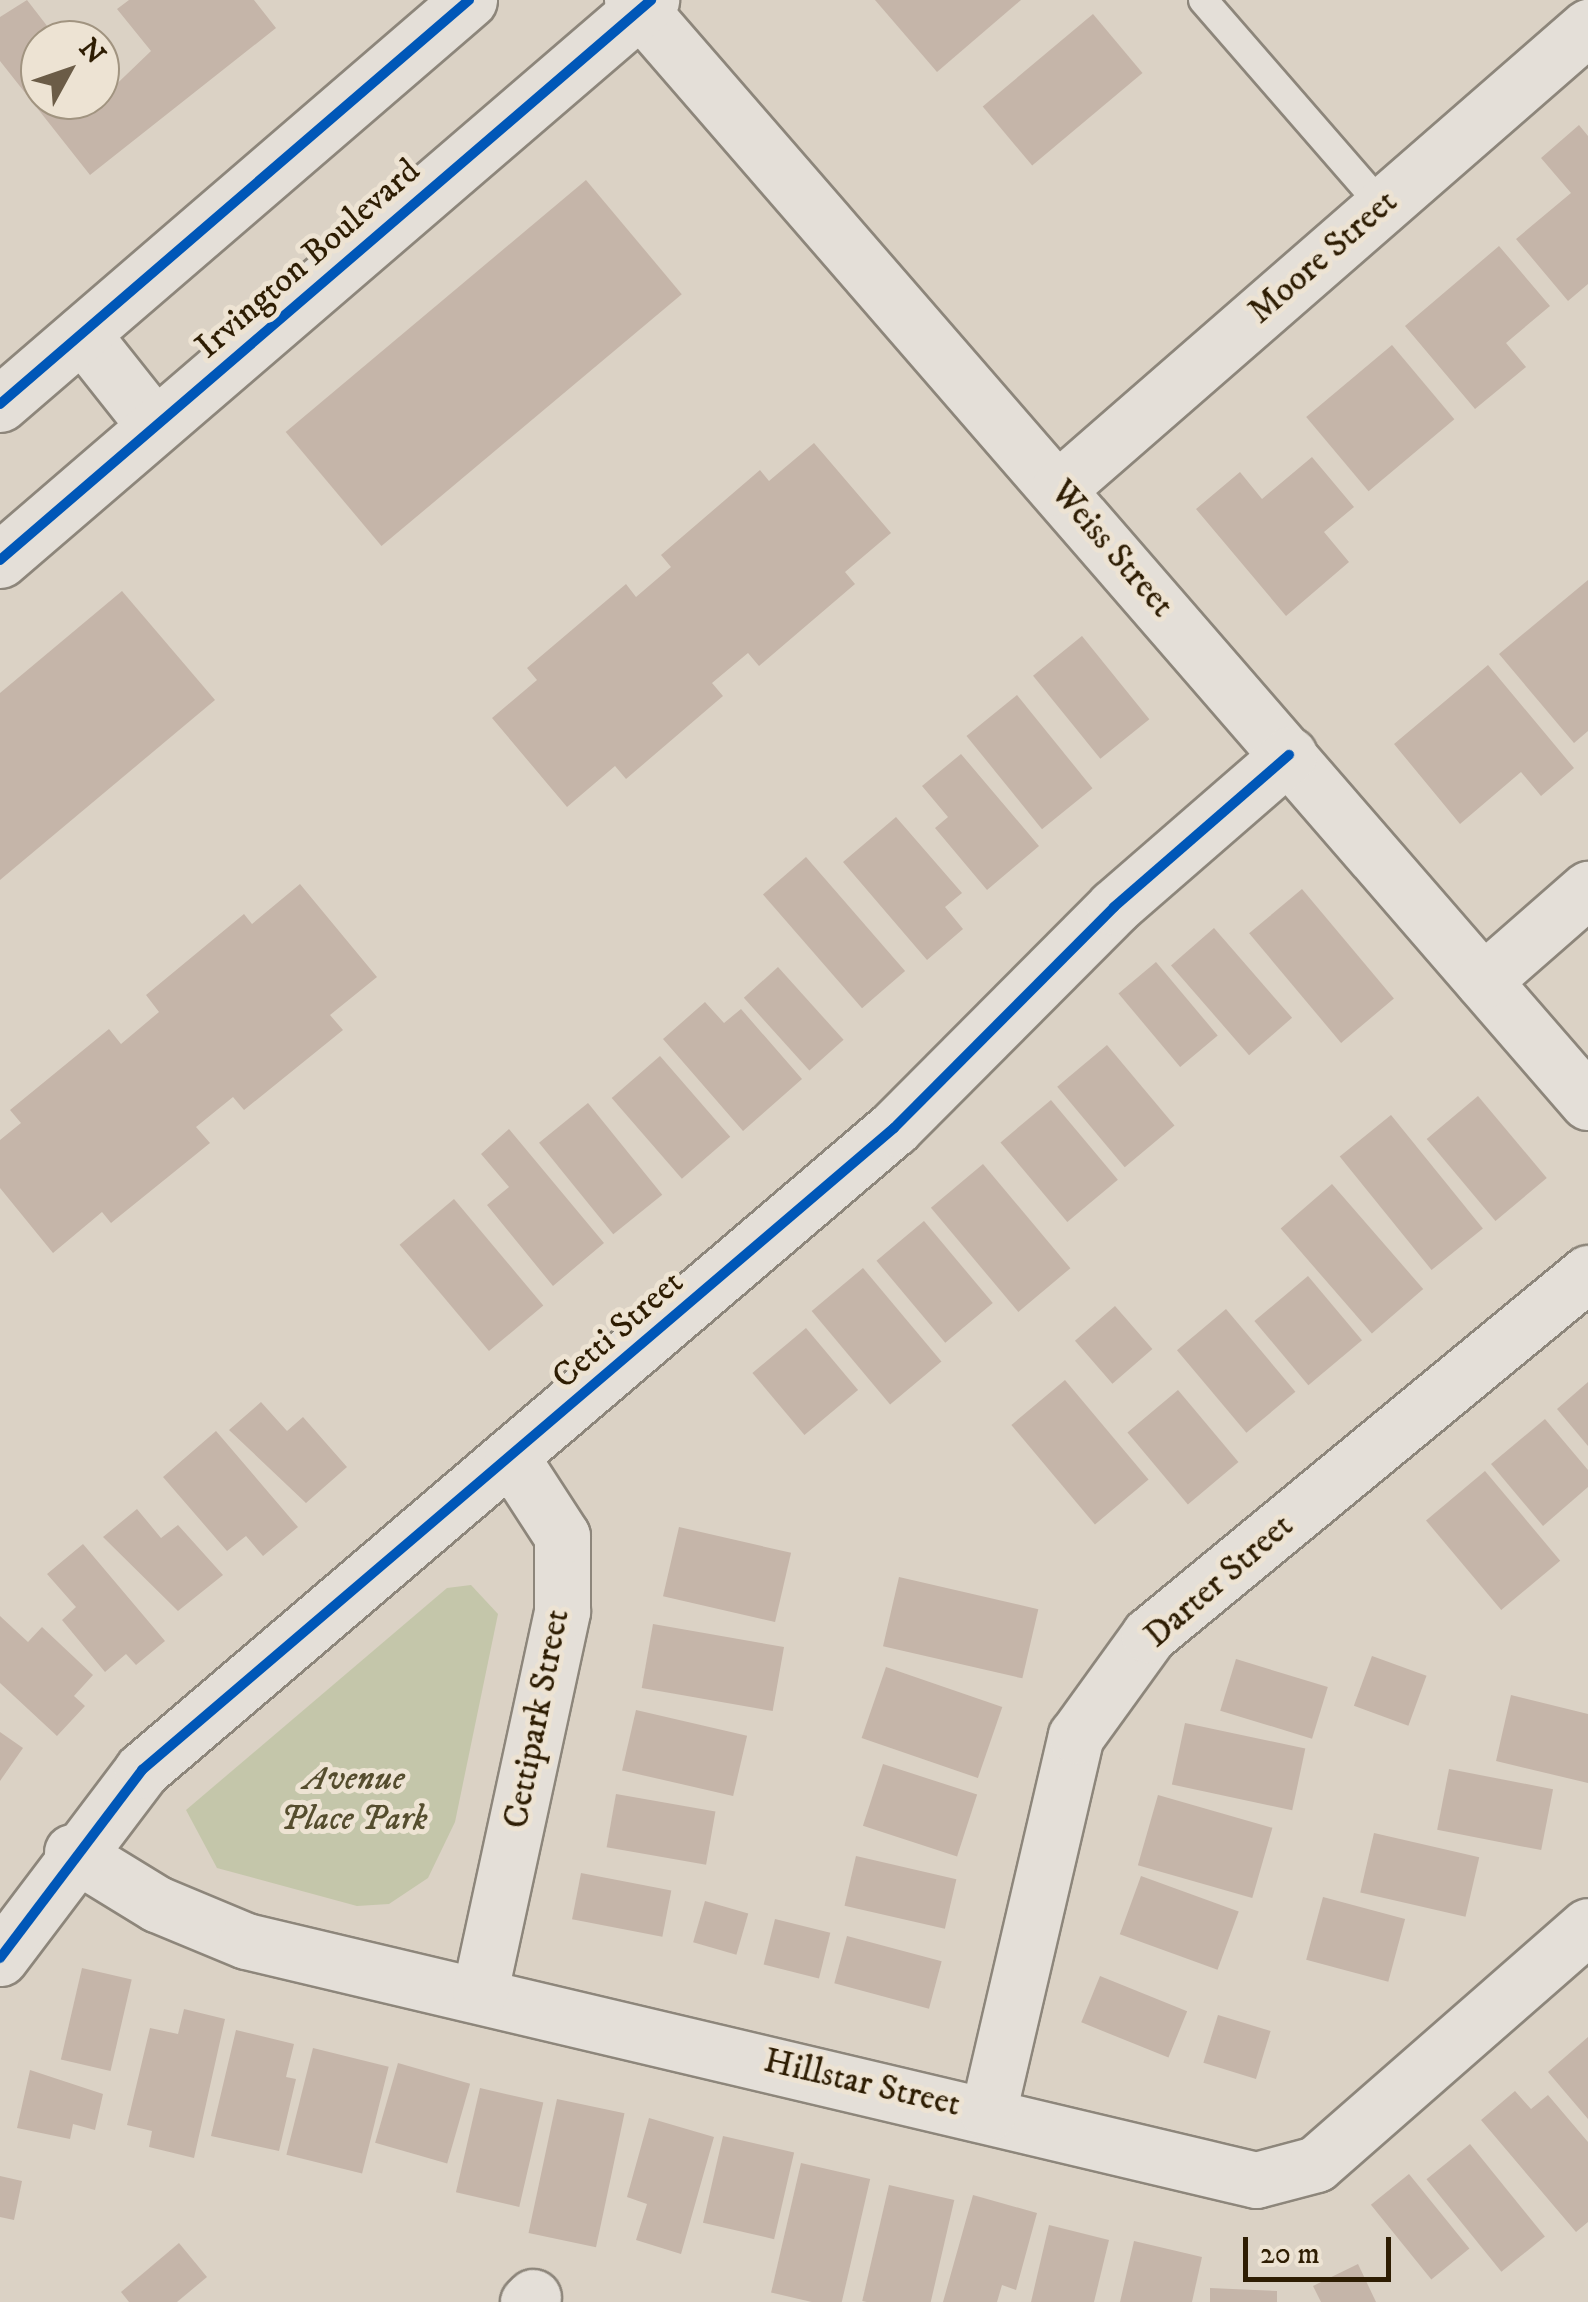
<!DOCTYPE html>
<html>
<head>
<meta charset="utf-8">
<style>
  body { margin:0 }
  #map { position:relative; width:1588px; height:2302px; overflow:hidden; background:#dbd2c5; font-family:"IM FELL DW Pica",serif }
  div>[style] { position:absolute }
  [style*='--x'] { left:calc(var(--x)*1px); top:calc(var(--y)*1px); width:calc(var(--w)*1px); rotate:calc(var(--a)*1deg) }
  .green>* { inset:0; background:#c4c6aa }
  .building>* { inset:0; background:#c5b5a9; transform-origin:0 0 }
  .roads { filter:drop-shadow(2px 0 #8d867b) drop-shadow(-2px 0 #8d867b) drop-shadow(0 2px #8d867b) drop-shadow(0 -2px #8d867b) }
  .service>* { height:28px; margin:-14px; padding:0 14px; transform-origin:14px; border-radius:14px; background:#e4dfd8 }
  .minor>* { height:55px; margin:-27.5px; padding:0 27.5px; transform-origin:27.5px; border-radius:27.5px; background:#e4dfd8 }
  .secondary>* { height:55px; margin:-27.5px; padding:0 27.5px; transform-origin:27.5px; border-radius:27.5px; background:#e4dfd8 }
  .cycleway>* { height:10px; margin:-5px; padding:0 5px; transform-origin:5px; border-radius:5px; background:#0057b8 }
  span { translate:-50% -50%; white-space:nowrap; text-align:center; line-height:1.15; -webkit-text-stroke:10px #ede3d3; paint-order:stroke }
  .street-label { font-size:35px; color:#2e1d03 }
  .park-label { font-size:35px; color:#554d2e; font-style:italic }
  .north { position:absolute; left:20px; top:20px; width:100px; height:100px; box-sizing:border-box; background:#ede3d3; border:2px solid #a19480; border-radius:50%; rotate:50deg; font-size:28px; font-weight:700; line-height:40px; text-align:center; color:#2e1d03 }
  .north::after { content:''; display:block; margin:auto; width:35px; height:45px; background:#6b5c47; clip-path:polygon(50% 0,100% 100%,50% 72%,0 100%) }
  .scale { position:absolute; left:1243px; top:2237px; width:148px; height:45px; box-sizing:border-box; border:5px solid #2e1d03; border-top:0; padding-left:12px; font-size:30px; line-height:35px; white-space:nowrap; color:#2e1d03; -webkit-text-stroke:8px #ede3d3; paint-order:stroke }
</style>
</head>
<body>
<div id="map">
  <div class="green">
    <div style="clip-path:polygon(471px 1585px,498px 1614px,455px 1822px,428px 1878px,389px 1904px,357px 1906px,217px 1868px,186px 1810px,447px 1588px)"></div>
  </div>
  <div class="building">
    <div style="clip-path:polygon(27px 0,58px 40px,40px 40px,40px 100px,100px 100px,151px 51px,117px 9px,129px 0,254px 0,276px 28px,90px 175px,0 61px,0 17px)"></div>
    <div style="clip-path:polygon(875px 0,1021px 0,937px 72px)"></div>
    <div style="left:1093px;top:14px;width:77px;height:144px;rotate:50deg"></div>
    <div style="clip-path:polygon(1579px 125px,1588px 136px,1588px 284px,1568px 301px,1516px 239px,1571px 193px,1541px 158px)"></div>
    <div style="left:586px;top:180px;width:149px;height:392px;rotate:50deg"></div>
    <div style="clip-path:polygon(1499px 246px,1550px 306px,1506px 343px,1526px 367px,1475px 409px,1405px 326px)"></div>
    <div style="left:1392px;top:345px;width:97px;height:112px;rotate:50deg"></div>
    <div style="clip-path:polygon(814px 443px,891px 533px,845px 572px,855px 584px,759px 666px,748px 653px,712px 683px,723px 696px,626px 779px,615px 766px,567px 807px,492px 718px,537px 680px,527px 668px,626px 584px,636px 597px,671px 567px,661px 555px,760px 470px,769px 481px)"></div>
    <div style="clip-path:polygon(1312px 457px,1354px 507px,1324px 532px,1349px 562px,1286px 616px,1196px 509px,1240px 472px,1262px 499px)"></div>
    <div style="clip-path:polygon(1588px 580px,1588px 731px,1574px 743px,1499px 654px)"></div>
    <div style="clip-path:polygon(122px 591px,215px 700px,0 880px,0 693px)"></div>
    <div style="left:1082px;top:636px;width:107px;height:63px;rotate:51deg"></div>
    <div style="clip-path:polygon(1488px 665px,1574px 768px,1541px 796px,1521px 772px,1460px 824px,1394px 744px)"></div>
    <div style="left:1017px;top:695px;width:120px;height:65px;rotate:51deg"></div>
    <div style="clip-path:polygon(961px 754px,1039px 846px,987px 890px,935px 828px,948px 817px,922px 786px)"></div>
    <div style="clip-path:polygon(896px 817px,962px 893px,945px 907px,963px 929px,927px 960px,843px 862px)"></div>
    <div style="left:806px;top:857px;width:151px;height:57px;rotate:49deg"></div>
    <div style="clip-path:polygon(300px 884px,377px 977px,330px 1015px,343px 1030px,244px 1110px,233px 1097px,196px 1127px,210px 1143px,111px 1223px,102px 1212px,53px 1253px,0 1188px,0 1140px,21px 1123px,10px 1110px,109px 1029px,121px 1044px,159px 1012px,146px 995px,244px 914px,252px 924px)"></div>
    <div style="left:1302px;top:889px;width:143px;height:69px;rotate:50deg"></div>
    <div style="left:1214px;top:928px;width:119px;height:57px;rotate:49deg"></div>
    <div style="left:1156px;top:962px;width:96px;height:49px;rotate:50deg"></div>
    <div style="left:778px;top:967px;width:98px;height:46px;rotate:48deg"></div>
    <div style="clip-path:polygon(705px 1002px,724px 1023px,741px 1009px,802px 1079px,743px 1131px,663px 1039px)"></div>
    <div style="left:1107px;top:1045px;width:105px;height:65px;rotate:50deg"></div>
    <div style="left:660px;top:1056px;width:107px;height:64px;rotate:49deg"></div>
    <div style="left:1478px;top:1096px;width:107px;height:67px;rotate:50deg"></div>
    <div style="left:1051px;top:1100px;width:104px;height:66px;rotate:50deg"></div>
    <div style="left:588px;top:1103px;width:118px;height:63px;rotate:51deg"></div>
    <div style="left:1391px;top:1115px;width:146px;height:66px;rotate:51deg"></div>
    <div style="clip-path:polygon(509px 1129px,604px 1243px,553px 1286px,487px 1205px,509px 1187px,481px 1154px)"></div>
    <div style="left:983px;top:1164px;width:136px;height:68px;rotate:50deg"></div>
    <div style="left:1332px;top:1184px;width:139px;height:68px;rotate:49deg"></div>
    <div style="left:454px;top:1199px;width:139px;height:71px;rotate:50deg"></div>
    <div style="left:924px;top:1221px;width:107px;height:62px;rotate:50deg"></div>
    <div style="left:863px;top:1268px;width:122px;height:67px;rotate:50deg"></div>
    <div style="left:1308px;top:1276px;width:84px;height:70px;rotate:50deg"></div>
    <div style="left:1115px;top:1306px;width:57px;height:53px;rotate:49deg"></div>
    <div style="left:1226px;top:1309px;width:108px;height:64px;rotate:50deg"></div>
    <div style="left:806px;top:1328px;width:81px;height:70px;rotate:50deg"></div>
    <div style="left:1065px;top:1380px;width:130px;height:70px;rotate:50deg"></div>
    <div style="clip-path:polygon(1588px 1382px,1588px 1446px,1557px 1409px)"></div>
    <div style="left:1178px;top:1390px;width:94px;height:66px;rotate:50deg"></div>
    <div style="clip-path:polygon(261px 1402px,287px 1431px,303px 1417px,347px 1467px,306px 1503px,229px 1430px)"></div>
    <div style="clip-path:polygon(1545px 1419px,1588px 1470px,1588px 1487px,1543px 1526px,1491px 1464px)"></div>
    <div style="clip-path:polygon(216px 1431px,298px 1527px,263px 1556px,246px 1536px,227px 1551px,163px 1477px)"></div>
    <div style="left:1485px;top:1471px;width:117px;height:77px;rotate:50deg"></div>
    <div style="clip-path:polygon(137px 1509px,161px 1538px,178px 1525px,223px 1575px,178px 1611px,103px 1537px)"></div>
    <div style="left:679px;top:1527px;width:115px;height:71px;rotate:13deg"></div>
    <div style="clip-path:polygon(83px 1544px,165px 1641px,136px 1665px,126px 1654px,105px 1672px,62px 1620px,76px 1607px,47px 1574px)"></div>
    <div style="left:899px;top:1577px;width:143px;height:71px;rotate:13deg"></div>
    <div style="clip-path:polygon(0 1616px,28px 1642px,42px 1627px,93px 1675px,74px 1696px,85px 1706px,57px 1736px,0 1683px)"></div>
    <div style="left:653px;top:1624px;width:133px;height:65px;rotate:10deg"></div>
    <div style="left:1372px;top:1656px;width:58px;height:53px;rotate:20deg"></div>
    <div style="left:1236px;top:1659px;width:96px;height:54px;rotate:17deg"></div>
    <div style="left:886px;top:1667px;width:123px;height:75px;rotate:19deg"></div>
    <div style="clip-path:polygon(1511px 1695px,1588px 1714px,1588px 1783px,1496px 1761px)"></div>
    <div style="left:636px;top:1710px;width:114px;height:62px;rotate:13deg"></div>
    <div style="left:1185px;top:1723px;width:123px;height:63px;rotate:12deg"></div>
    <div style="clip-path:polygon(0 1732px,23px 1748px,0 1781px)"></div>
    <div style="left:883px;top:1764px;width:99px;height:65px;rotate:18deg"></div>
    <div style="left:1449px;top:1769px;width:106px;height:62px;rotate:11deg"></div>
    <div style="left:616px;top:1794px;width:101px;height:54px;rotate:10deg"></div>
    <div style="left:1158px;top:1795px;width:119px;height:73px;rotate:16deg"></div>
    <div style="left:1374px;top:1833px;width:108px;height:61px;rotate:13deg"></div>
    <div style="left:856px;top:1856px;width:103px;height:51px;rotate:13deg"></div>
    <div style="left:581px;top:1873px;width:92px;height:47px;rotate:11deg"></div>
    <div style="left:1141px;top:1876px;width:104px;height:62px;rotate:20deg"></div>
    <div style="left:1323px;top:1897px;width:85px;height:65px;rotate:15deg"></div>
    <div style="left:705px;top:1901px;width:45px;height:43px;rotate:16deg"></div>
    <div style="left:775px;top:1919px;width:57px;height:47px;rotate:14deg"></div>
    <div style="left:847px;top:1936px;width:98px;height:49px;rotate:15deg"></div>
    <div style="left:82px;top:1968px;width:51px;height:94px;rotate:13deg"></div>
    <div style="left:1100px;top:1976px;width:94px;height:50px;rotate:22deg"></div>
    <div style="clip-path:polygon(184px 2009px,225px 2019px,194px 2158px,149px 2147px,152px 2131px,127px 2125px,150px 2028px,178px 2034px)"></div>
    <div style="left:1218px;top:2015px;width:55px;height:50px;rotate:17deg"></div>
    <div style="clip-path:polygon(236px 2030px,294px 2044px,286px 2077px,296px 2079px,279px 2151px,211px 2136px)"></div>
    <div style="clip-path:polygon(1588px 2037px,1588px 2119px,1548px 2072px)"></div>
    <div style="left:313px;top:2048px;width:78px;height:110px;rotate:14deg"></div>
    <div style="left:398px;top:2063px;width:75px;height:83px;rotate:16deg"></div>
    <div style="clip-path:polygon(30px 2070px,103px 2094px,95px 2130px,73px 2124px,70px 2139px,17px 2128px)"></div>
    <div style="left:480px;top:2088px;width:65px;height:107px;rotate:13deg"></div>
    <div style="clip-path:polygon(1515px 2091px,1531px 2109px,1548px 2095px,1588px 2142px,1588px 2222px,1576px 2232px,1481px 2120px)"></div>
    <div style="left:557px;top:2099px;width:69px;height:137px;rotate:12deg"></div>
    <div style="clip-path:polygon(649px 2118px,714px 2137px,681px 2254px,636px 2240px,647px 2204px,627px 2197px)"></div>
    <div style="left:723px;top:2136px;width:73px;height:89px;rotate:13deg"></div>
    <div style="left:1470px;top:2144px;width:119px;height:56px;rotate:51deg"></div>
    <div style="left:801px;top:2163px;width:71px;height:133px;rotate:13deg"></div>
    <div style="left:1409px;top:2174px;width:96px;height:49px;rotate:51deg"></div>
    <div style="clip-path:polygon(0 2176px,22px 2181px,14px 2220px,0 2217px)"></div>
    <div style="left:889px;top:2185px;width:67px;height:119px;rotate:13deg"></div>
    <div style="clip-path:polygon(973px 2195px,1037px 2213px,1016px 2290px,1002px 2285px,997px 2302px,943px 2302px)"></div>
    <div style="clip-path:polygon(1049px 2225px,1109px 2240px,1094px 2302px,1031px 2302px)"></div>
    <div style="clip-path:polygon(1134px 2241px,1202px 2257px,1192px 2302px,1120px 2302px)"></div>
    <div style="clip-path:polygon(179px 2243px,207px 2277px,177px 2302px,129px 2302px,121px 2292px)"></div>
    <div style="clip-path:polygon(1358px 2264px,1376px 2302px,1321px 2302px,1313px 2286px)"></div>
    <div style="clip-path:polygon(1210px 2288px,1277px 2291px,1277px 2302px,1210px 2302px)"></div>
  </div>
  <div class="roads">
    <div class="service">
      <div style="--x:1203;--y:0;--w:273;--a:49"></div>
    </div>
    <div class="minor">
      <div style="--x:632;--y:0;--w:1459;--a:49.06"></div>
      <div style="--x:1059;--y:488;--w:702;--a:-41.07"></div>
      <div style="--x:1483;--y:981;--w:140;--a:-41.2"></div>
      <div style="--x:72;--y:1852;--w:100;--a:31.5"></div>
      <div style="--x:157;--y:1904;--w:96;--a:22.6"></div>
      <div style="--x:246;--y:1941;--w:1038;--a:13.31"></div>
      <div style="--x:1256;--y:2180;--w:62;--a:-14.9"></div>
      <div style="--x:1316;--y:2164;--w:361;--a:-41.2"></div>
      <div style="--x:0;--y:1958;--w:236;--a:-52.9"></div>
      <div style="--x:142;--y:1770;--w:989;--a:-40.49"></div>
      <div style="--x:894;--y:1128;--w:312;--a:-45.1"></div>
      <div style="--x:1114;--y:907;--w:232;--a:-41"></div>
      <div style="--x:480;--y:1991;--w:389;--a:-77.8"></div>
      <div style="--x:562;--y:1611;--w:75;--a:-90"></div>
      <div style="--x:562;--y:1536;--w:92;--a:-123"></div>
      <div style="--x:988;--y:2113;--w:387;--a:-76.9"></div>
      <div style="--x:1076;--y:1736;--w:125;--a:-54.1"></div>
      <div style="--x:1149;--y:1635;--w:569;--a:-39.51"></div>
      <div style="--x:528;--y:2302;--w:7;--a:-45"></div>
    </div>
    <div class="secondary">
      <div style="--x:82;--y:334;--w:117;--a:51.6"></div>
      <div style="--x:0;--y:404;--w:619;--a:-40.74"></div>
      <div style="--x:0;--y:560;--w:859;--a:-40.7"></div>
    </div>
  </div>
  <div class="cycleway">
    <div style="--x:0;--y:404;--w:619;--a:-40.74"></div>
    <div style="--x:0;--y:560;--w:859;--a:-40.7"></div>
    <div style="--x:0;--y:1958;--w:236;--a:-52.9"></div>
    <div style="--x:142;--y:1770;--w:989;--a:-40.49"></div>
    <div style="--x:894;--y:1128;--w:312;--a:-45.1"></div>
    <div style="--x:1114;--y:907;--w:232;--a:-41"></div>
  </div>
  <div class="street-label">
    <span style="left:1323px;top:257px;rotate:-41deg">Moore Street</span>
    <span style="left:308px;top:259px;rotate:-41deg">Irvington Boulevard</span>
    <span style="left:1112px;top:549px;rotate:49deg">Weiss Street</span>
    <span style="left:618px;top:1330px;rotate:-41deg">Cetti Street</span>
    <span style="left:1219px;top:1581px;rotate:-41deg">Darter Street</span>
    <span style="left:537px;top:1719px;rotate:-79deg">Cettipark Street</span>
    <span style="left:862px;top:2083px;rotate:13deg">Hillstar Street</span>
  </div>
  <div class="park-label">
    <span style="left:354px;top:1799px">Avenue<br>Place Park</span>
  </div>
  <div class="north">N</div>
  <div class="scale">20 m</div>
</div>
</body>
</html>
